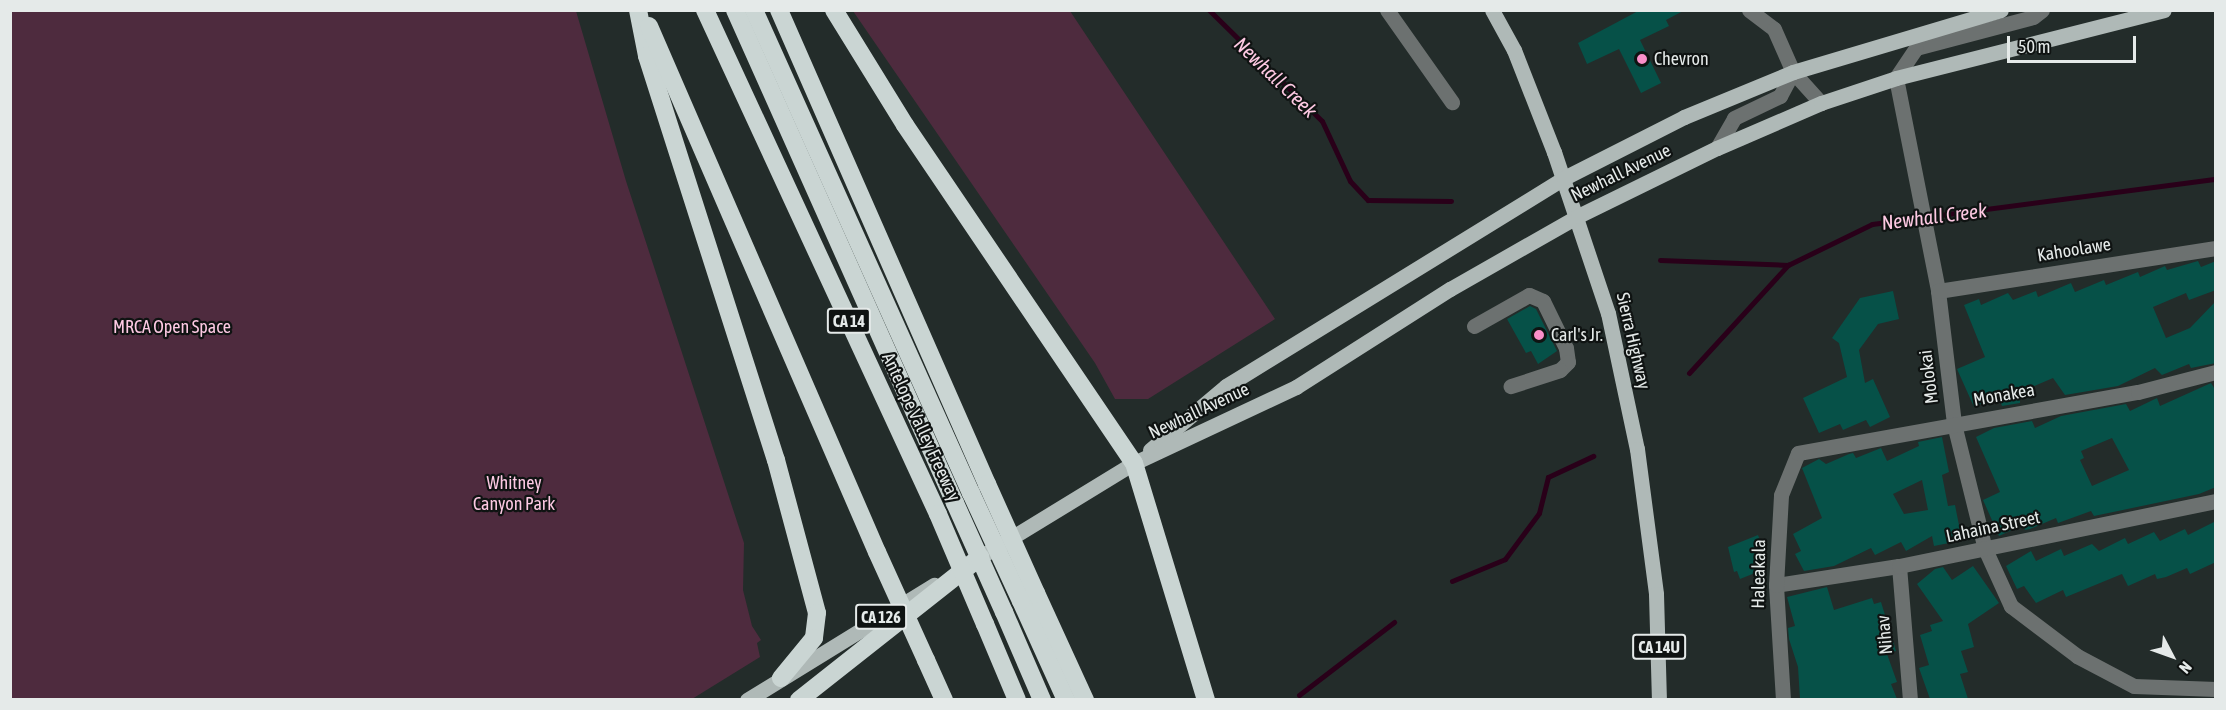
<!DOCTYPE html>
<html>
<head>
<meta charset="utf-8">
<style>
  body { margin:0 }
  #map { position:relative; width:2226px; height:710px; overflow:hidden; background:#232c2a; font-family:"Asap Condensed",sans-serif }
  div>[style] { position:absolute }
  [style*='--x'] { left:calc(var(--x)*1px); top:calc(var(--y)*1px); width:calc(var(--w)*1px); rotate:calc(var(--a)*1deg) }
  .green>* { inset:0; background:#4e2b3e }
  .stream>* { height:5px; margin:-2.5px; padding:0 2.5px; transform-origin:2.5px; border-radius:2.5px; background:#290019 }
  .building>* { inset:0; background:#065148 }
  .minor>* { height:15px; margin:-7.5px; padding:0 7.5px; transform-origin:7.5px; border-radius:7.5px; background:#6c7170 }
  .major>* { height:15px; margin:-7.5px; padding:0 7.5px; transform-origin:7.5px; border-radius:7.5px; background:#afb9b7 }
  .highway>* { height:18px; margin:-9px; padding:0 9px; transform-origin:9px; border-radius:9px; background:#cad5d3 }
  .highway-bridge>* { height:18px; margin:-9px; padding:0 9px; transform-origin:9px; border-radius:9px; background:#cad5d3 }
  .dots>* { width:16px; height:16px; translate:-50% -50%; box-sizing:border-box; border:3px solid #0f1312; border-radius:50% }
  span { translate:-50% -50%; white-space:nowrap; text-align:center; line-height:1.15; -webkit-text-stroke:4.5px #0f1312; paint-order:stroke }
  .shield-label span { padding:2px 4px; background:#0f1312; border:2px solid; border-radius:4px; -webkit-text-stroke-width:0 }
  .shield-label { font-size:16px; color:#e5eae9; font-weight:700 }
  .poi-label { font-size:18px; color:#e5eae9 }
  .left { translate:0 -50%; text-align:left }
  .street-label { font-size:18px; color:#e5eae9 }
  .park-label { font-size:18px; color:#fdc9e3 }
  .water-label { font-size:20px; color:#fec9e3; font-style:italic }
  .frame { position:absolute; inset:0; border:12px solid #e5eae9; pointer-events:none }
  .north { position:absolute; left:2142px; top:626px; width:60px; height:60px; -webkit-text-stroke:4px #0f1312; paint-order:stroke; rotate:131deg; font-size:16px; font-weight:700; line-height:24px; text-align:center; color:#e5eae9 }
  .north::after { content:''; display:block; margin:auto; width:21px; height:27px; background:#e5eae9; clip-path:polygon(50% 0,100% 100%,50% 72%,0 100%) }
  .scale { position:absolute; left:2007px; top:36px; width:129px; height:27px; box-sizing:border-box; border:3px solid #e5eae9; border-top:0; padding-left:8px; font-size:18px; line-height:21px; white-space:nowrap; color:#e5eae9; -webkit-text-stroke:4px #0f1312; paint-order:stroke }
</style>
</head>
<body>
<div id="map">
  <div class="green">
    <div style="clip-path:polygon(10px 11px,576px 11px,626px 181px,744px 543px,743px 590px,752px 626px,761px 640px,757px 643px,760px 657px,692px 699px,11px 699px)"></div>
    <div style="clip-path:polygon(853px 11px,1070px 11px,1275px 319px,1148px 399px,1115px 399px,1095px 363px)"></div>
  </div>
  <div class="stream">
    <div style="--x:1209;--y:10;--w:158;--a:44.5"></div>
    <div style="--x:1322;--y:121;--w:66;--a:65"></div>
    <div style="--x:1350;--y:181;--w:26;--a:47"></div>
    <div style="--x:1368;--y:200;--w:83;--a:0.7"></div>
    <div style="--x:1660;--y:260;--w:128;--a:2.2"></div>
    <div style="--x:1788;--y:265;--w:93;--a:-26"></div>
    <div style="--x:1872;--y:224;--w:347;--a:-7.5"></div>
    <div style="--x:1689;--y:373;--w:147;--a:-47.5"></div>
    <div style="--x:1452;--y:581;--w:57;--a:-22.5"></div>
    <div style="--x:1505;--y:559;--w:57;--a:-53.5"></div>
    <div style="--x:1539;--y:513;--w:37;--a:-76"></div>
    <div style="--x:1548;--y:477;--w:50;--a:-25"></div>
    <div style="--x:1299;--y:695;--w:120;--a:-37.5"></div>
  </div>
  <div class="building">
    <div style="clip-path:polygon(1640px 10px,1685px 10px,1666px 20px,1669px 26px,1640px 40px,1661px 83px,1641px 93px,1619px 49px,1587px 64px,1578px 43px)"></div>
    <div style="clip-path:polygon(2198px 261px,2201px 267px,2216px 261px,2216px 290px,2189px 300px,2186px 293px,2153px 307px,2166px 338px,2190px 328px,2216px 301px,2216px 363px,2191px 368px,2189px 364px,2162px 375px,2155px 368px,2118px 386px,2065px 395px,2053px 378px,2025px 390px,2020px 394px,2020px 403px,2002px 406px,1998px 396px,1974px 407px,1957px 369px,1985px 357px,1964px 305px,1979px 299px,1981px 305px,2008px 293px,2013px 300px,2036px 291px,2038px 297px,2071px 283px,2075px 292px,2104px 280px,2106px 285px,2138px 272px,2140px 277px,2165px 266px,2167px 270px)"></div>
    <div style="clip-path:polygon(1893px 291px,1899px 319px,1878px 324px,1859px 350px,1865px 383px,1873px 379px,1890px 417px,1870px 427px,1866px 420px,1843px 430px,1840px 424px,1819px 433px,1803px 398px,1847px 377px,1839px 343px,1832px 338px,1860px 298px)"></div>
    <div style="clip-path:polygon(1530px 306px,1536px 309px,1557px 351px,1538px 364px,1531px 351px,1526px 353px,1507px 319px)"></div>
    <div style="clip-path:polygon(evenodd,2211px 383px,2216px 391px,2216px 487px,2199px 494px,2094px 516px,2091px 511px,2058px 523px,2056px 518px,2030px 529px,2025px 530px,2023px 525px,1999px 536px,1983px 500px,2000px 492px,1976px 437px,1994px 428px,2032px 421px,2035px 428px,2061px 416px,2126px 404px,2130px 411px,2157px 398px,2160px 406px,2211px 383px,2112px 438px,2129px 470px,2092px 486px,2080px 460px,2084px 458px,2081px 451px,2112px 438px)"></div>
    <div style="clip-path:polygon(evenodd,1942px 437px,1949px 472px,1942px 475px,1948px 506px,1955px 505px,1961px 535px,1953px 537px,1954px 542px,1934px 546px,1932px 536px,1906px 551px,1901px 542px,1875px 555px,1871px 548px,1834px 566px,1804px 571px,1795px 554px,1801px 551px,1793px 534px,1822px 518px,1802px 468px,1819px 459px,1826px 464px,1849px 454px,1853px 453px,1856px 458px,1881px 448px,1887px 461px,1919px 446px,1918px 442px,1942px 437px,1922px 480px,1928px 510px,1904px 514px,1893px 494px,1922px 480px)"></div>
    <div style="clip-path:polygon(2216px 521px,2216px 562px,2190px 574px,2187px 568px,2166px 577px,2157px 579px,2155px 574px,2128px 586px,2122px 574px,2066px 597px,2063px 590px,2036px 603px,2024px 586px,2017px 589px,2006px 566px,2031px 551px,2036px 561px,2061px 549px,2064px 556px,2092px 544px,2099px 551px,2125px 538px,2128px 544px,2154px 532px,2160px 541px,2185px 529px,2188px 535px)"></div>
    <div style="clip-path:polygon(1758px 535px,1767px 559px,1762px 561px,1765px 569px,1740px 579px,1737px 571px,1734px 572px,1728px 547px)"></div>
    <div style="clip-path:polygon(1973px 566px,1999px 603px,1968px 624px,1974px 647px,1961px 651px,1968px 672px,1960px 674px,1968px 699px,1930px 699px,1919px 668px,1929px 665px,1920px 635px,1932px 631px,1930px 625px,1943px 621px,1917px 584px,1935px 569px,1943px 567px,1952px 580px)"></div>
    <div style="clip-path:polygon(1827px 587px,1834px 610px,1872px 598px,1874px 604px,1881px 602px,1896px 651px,1887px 654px,1897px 682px,1891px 684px,1897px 699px,1800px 699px,1798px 667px,1789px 639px,1788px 628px,1795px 626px,1787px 597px)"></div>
  </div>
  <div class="minor">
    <div style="--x:1387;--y:10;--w:113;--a:54.8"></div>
    <div style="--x:1749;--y:10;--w:31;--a:37"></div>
    <div style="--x:1774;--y:29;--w:47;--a:66.2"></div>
    <div style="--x:1793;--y:72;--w:42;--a:47.9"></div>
    <div style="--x:2042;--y:10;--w:11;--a:142"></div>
    <div style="--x:2033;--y:17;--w:121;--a:165.2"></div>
    <div style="--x:1916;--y:48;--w:36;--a:124"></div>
    <div style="--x:1896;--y:78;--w:217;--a:78.8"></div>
    <div style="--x:1938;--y:291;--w:134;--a:83.1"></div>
    <div style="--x:1954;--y:424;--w:129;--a:76.1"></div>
    <div style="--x:1985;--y:549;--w:63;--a:65.5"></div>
    <div style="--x:2011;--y:606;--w:83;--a:37.1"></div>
    <div style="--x:2077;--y:656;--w:64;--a:27.8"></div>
    <div style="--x:2134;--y:686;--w:82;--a:2.1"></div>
    <div style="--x:1717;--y:148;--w:34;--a:-60"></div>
    <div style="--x:1734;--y:118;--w:51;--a:-25.6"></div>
    <div style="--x:1780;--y:96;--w:27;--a:-62"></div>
    <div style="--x:1938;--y:291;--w:281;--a:-8.8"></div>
    <div style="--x:1474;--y:326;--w:63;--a:-29.4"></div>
    <div style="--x:1529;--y:295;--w:15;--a:23"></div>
    <div style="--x:1543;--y:301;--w:52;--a:63.9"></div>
    <div style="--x:1566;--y:348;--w:14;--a:82"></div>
    <div style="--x:1568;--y:362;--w:11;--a:135"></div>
    <div style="--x:1560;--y:370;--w:52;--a:161.9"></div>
    <div style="--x:1899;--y:566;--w:134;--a:85.3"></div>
    <div style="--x:1776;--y:585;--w:124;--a:-8.8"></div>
    <div style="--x:1899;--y:566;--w:324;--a:-11.6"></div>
    <div style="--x:1783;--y:700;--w:115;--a:-93.5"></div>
    <div style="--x:1776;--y:585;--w:90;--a:-86.8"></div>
    <div style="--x:1781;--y:495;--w:45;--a:-68"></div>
    <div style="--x:1798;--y:453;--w:345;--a:-10.2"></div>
    <div style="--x:2138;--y:392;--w:81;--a:-14.4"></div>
  </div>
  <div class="major">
    <div style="--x:1492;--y:10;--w:46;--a:61.2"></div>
    <div style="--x:1514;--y:50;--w:110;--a:68.6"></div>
    <div style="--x:1554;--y:152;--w:170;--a:71.5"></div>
    <div style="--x:1608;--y:313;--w:139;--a:78"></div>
    <div style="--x:1637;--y:449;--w:146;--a:82.5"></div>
    <div style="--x:1656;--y:594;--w:106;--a:88.4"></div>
    <div style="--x:1150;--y:450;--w:99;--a:-40.1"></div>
    <div style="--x:1226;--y:386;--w:397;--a:-31.6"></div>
    <div style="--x:1564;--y:178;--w:135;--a:-26.9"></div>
    <div style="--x:1684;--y:117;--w:118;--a:-22.4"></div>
    <div style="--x:1793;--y:72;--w:217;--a:-16.6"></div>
    <div style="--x:970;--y:563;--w:192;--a:-31.4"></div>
    <div style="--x:1134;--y:463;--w:179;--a:-25.1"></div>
    <div style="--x:1296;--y:387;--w:183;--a:-32.5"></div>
    <div style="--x:1450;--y:289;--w:147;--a:-29.7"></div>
    <div style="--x:1578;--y:216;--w:155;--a:-26.1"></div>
    <div style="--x:1717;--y:148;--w:113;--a:-23.4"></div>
    <div style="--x:1821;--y:103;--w:79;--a:-18.4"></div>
    <div style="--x:1896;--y:78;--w:276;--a:-14.2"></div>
    <div style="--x:747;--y:700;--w:220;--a:-31.6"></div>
  </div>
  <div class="highway">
    <div style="--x:638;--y:10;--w:47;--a:78.9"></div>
    <div style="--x:647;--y:56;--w:424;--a:72.3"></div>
    <div style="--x:776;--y:460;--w:158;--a:75"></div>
    <div style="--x:817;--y:613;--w:25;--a:97"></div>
    <div style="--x:814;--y:638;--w:52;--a:129.5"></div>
    <div style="--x:705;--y:10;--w:555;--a:65.19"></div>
    <div style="--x:735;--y:10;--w:540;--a:65.95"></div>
    <div style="--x:754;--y:10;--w:530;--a:65.81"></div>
    <div style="--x:779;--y:10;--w:518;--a:66.31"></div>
    <div style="--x:834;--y:10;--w:135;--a:58.3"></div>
    <div style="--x:905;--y:125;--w:408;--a:55.9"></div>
    <div style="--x:1134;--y:463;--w:248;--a:73.1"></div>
    <div style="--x:649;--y:26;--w:573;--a:66.57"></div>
    <div style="--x:1036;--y:593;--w:118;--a:65.4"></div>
    <div style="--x:1021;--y:601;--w:109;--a:65.6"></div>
    <div style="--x:1004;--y:612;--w:96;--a:66.6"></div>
    <div style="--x:985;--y:624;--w:82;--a:67.2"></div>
    <div style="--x:926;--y:660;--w:44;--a:65.8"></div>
    <div style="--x:799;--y:700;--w:231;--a:-38.3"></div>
  </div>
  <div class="highway-bridge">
    <div style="--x:987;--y:484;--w:120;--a:65.8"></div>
    <div style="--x:971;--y:493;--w:119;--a:65.2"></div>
    <div style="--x:955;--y:503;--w:120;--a:65.8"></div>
    <div style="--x:938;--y:514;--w:120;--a:66.9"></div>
    <div style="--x:877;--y:552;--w:119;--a:65.6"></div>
  </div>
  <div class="dots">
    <div style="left:1642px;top:59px;background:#f98fc9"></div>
    <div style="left:1539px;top:335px;background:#f98fc9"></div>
  </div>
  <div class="shield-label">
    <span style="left:849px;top:321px">CA 14</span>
    <span style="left:881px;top:617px">CA 126</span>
    <span style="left:1659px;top:647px">CA 14U</span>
  </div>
  <div class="poi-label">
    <span class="left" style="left:1654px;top:59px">Chevron</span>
    <span class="left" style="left:1551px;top:335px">Carl's Jr.</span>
  </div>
  <div class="street-label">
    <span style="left:1621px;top:173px;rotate:-26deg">Newhall Avenue</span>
    <span style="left:2074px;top:250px;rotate:-9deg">Kahoolawe</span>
    <span style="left:1633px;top:341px;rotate:77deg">Sierra Highway</span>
    <span style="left:1929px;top:377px;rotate:-97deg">Molokai</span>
    <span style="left:2004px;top:395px;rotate:-10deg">Monakea</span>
    <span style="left:1199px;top:411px;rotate:-25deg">Newhall Avenue</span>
    <span style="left:921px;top:427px;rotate:65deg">Antelope Valley Freeway</span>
    <span style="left:1993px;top:527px;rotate:-12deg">Lahaina Street</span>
    <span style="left:1759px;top:574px;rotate:-89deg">Haleakala</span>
    <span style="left:1885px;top:635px;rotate:-95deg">Nihav</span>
  </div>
  <div class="park-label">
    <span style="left:172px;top:327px">MRCA Open Space</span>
    <span style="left:514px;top:494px">Whitney<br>Canyon Park</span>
  </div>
  <div class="water-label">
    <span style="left:1276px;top:77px;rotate:44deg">Newhall Creek</span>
    <span style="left:1934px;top:216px;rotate:-7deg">Newhall Creek</span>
  </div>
  <div class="frame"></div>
  <div class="north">N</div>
  <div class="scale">50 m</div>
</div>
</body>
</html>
